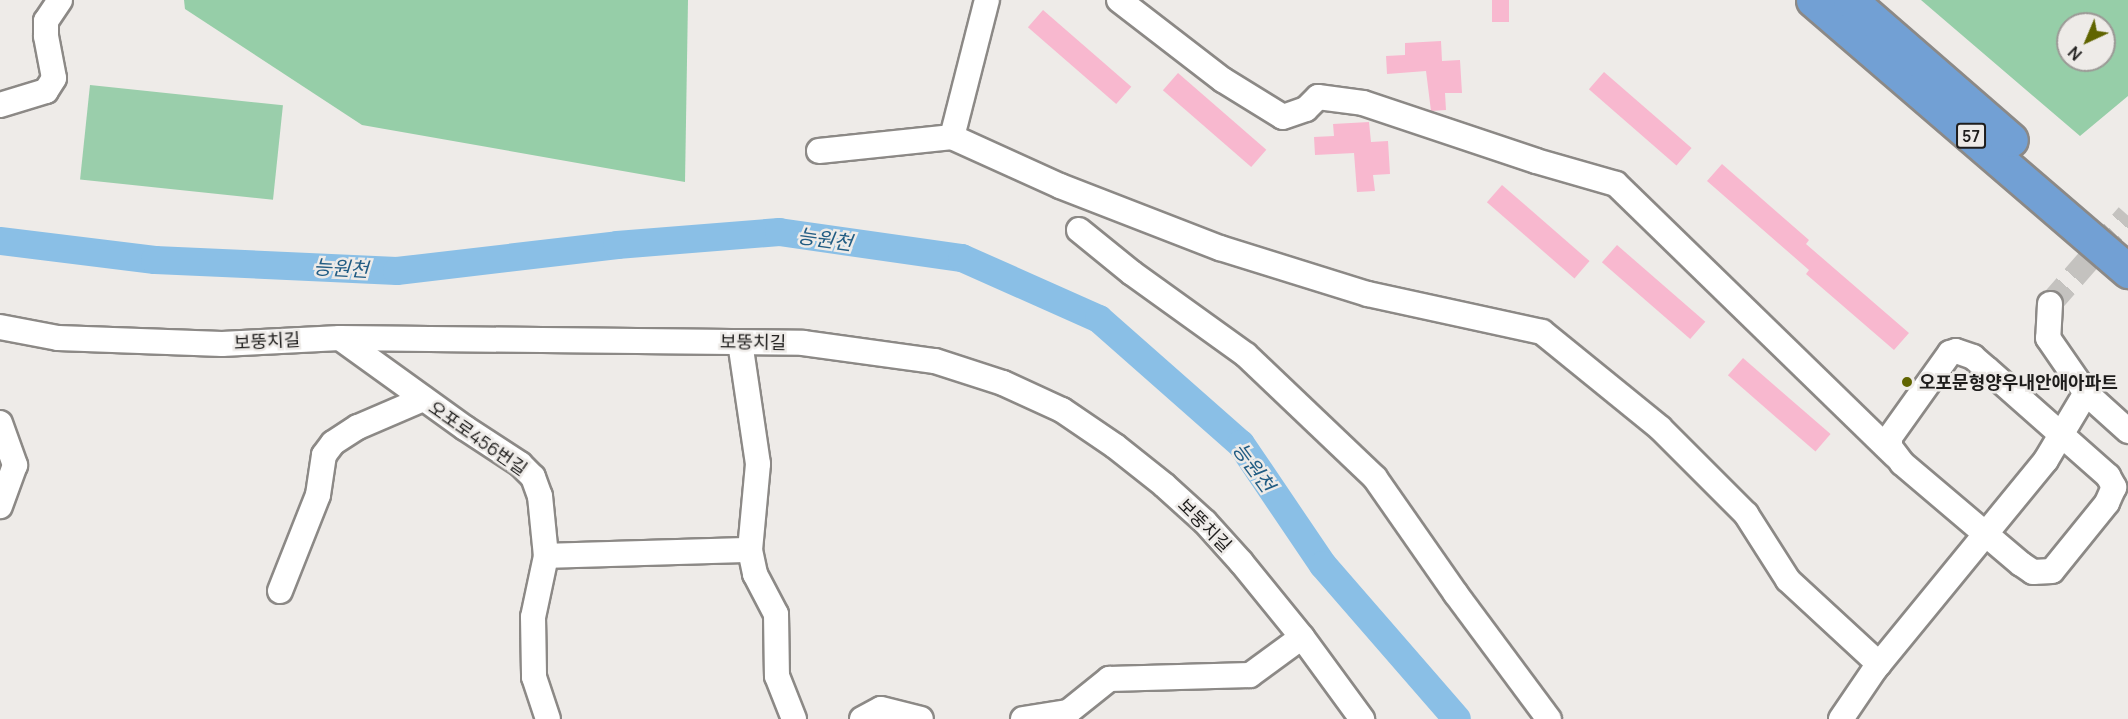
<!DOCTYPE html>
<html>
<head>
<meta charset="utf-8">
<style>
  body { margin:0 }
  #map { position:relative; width:2128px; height:719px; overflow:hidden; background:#eeebe8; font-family:Manrope,"Noto Sans KR",sans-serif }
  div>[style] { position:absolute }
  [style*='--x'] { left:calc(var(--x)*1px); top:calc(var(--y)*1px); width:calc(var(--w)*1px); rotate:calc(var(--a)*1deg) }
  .green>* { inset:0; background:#9aceab; transform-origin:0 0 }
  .forest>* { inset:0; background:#96cea8 }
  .river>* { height:28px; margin:-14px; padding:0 14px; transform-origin:14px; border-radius:14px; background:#8abfe6 }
  .building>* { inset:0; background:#f8b8cf; transform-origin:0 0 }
  .minor-tunnel>* { height:24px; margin-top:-12px; transform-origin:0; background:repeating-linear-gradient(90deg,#c4c2bf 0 24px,transparent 0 36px) }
  .roads { filter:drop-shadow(2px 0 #8c8986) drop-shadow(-2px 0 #8c8986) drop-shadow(0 2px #8c8986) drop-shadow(0 -2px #8c8986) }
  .minor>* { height:24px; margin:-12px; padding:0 12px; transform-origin:12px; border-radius:12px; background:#fff }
  .highway>* { height:33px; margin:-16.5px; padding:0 16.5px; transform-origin:16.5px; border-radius:16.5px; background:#72a0d4 }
  .dots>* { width:16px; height:16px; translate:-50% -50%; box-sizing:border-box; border:3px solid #eeebe8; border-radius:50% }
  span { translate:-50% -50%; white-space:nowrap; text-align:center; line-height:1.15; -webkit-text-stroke:5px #eeebe8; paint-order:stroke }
  .shield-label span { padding:2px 4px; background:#eeebe8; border:2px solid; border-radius:4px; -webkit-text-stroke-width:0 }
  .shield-label { font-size:16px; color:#1e1d1c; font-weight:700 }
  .street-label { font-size:18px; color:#1e1d1c }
  .poi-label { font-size:18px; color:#1e1d1c; font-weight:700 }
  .left { translate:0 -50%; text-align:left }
  .water-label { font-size:20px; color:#215c83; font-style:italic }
  .north { position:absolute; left:2056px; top:12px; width:60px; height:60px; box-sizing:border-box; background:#eeebe8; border:2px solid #9b9996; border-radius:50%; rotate:224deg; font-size:16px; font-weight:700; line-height:24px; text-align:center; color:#1e1d1c }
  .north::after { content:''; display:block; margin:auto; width:21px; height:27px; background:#606400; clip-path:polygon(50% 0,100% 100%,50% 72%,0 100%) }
</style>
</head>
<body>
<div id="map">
  <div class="green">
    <div style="left:90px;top:85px;width:194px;height:95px;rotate:6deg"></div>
  </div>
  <div class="forest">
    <div style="clip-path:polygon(184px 0,688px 0,685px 182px,362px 125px,185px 9px)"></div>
    <div style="clip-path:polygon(evenodd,1921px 0,2128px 0,2128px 96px,2080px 136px,1921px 0,2068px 24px,2104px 24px,2104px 60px,2068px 60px,2068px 24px)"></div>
  </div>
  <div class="river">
    <div style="--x:0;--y:241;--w:156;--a:7"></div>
    <div style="--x:155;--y:260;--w:242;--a:2.6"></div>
    <div style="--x:397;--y:271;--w:222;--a:-6.7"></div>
    <div style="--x:617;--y:245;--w:163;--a:-4.6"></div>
    <div style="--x:779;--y:232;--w:185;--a:8.1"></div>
    <div style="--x:962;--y:258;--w:150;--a:24"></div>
    <div style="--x:1099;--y:319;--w:189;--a:41.4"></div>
    <div style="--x:1241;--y:444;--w:146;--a:55.9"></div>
    <div style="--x:1323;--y:565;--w:204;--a:49"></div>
  </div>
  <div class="building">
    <div style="left:1492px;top:0;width:17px;height:22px"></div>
    <div style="left:1043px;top:10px;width:117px;height:23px;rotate:41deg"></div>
    <div style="clip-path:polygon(1441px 41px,1442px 61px,1460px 60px,1462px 93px,1445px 93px,1446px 110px,1431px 111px,1426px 71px,1387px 74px,1386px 56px,1405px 55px,1405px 43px)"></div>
    <div style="left:1604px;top:72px;width:116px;height:23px;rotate:41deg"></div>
    <div style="left:1178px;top:73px;width:117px;height:23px;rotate:41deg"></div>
    <div style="clip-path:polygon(1369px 122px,1371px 142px,1388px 141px,1390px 174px,1373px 175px,1375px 191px,1357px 192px,1354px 153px,1315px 155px,1314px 137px,1334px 136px,1333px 124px)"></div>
    <div style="clip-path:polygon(1722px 164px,1809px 240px,1806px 244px,1909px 333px,1894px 350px,1806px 274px,1809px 270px,1707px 181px)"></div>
    <div style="left:1502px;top:185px;width:116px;height:23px;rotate:41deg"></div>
    <div style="left:1617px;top:245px;width:117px;height:23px;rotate:41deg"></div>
    <div style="left:1743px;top:358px;width:116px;height:23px;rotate:41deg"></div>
  </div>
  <div class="minor-tunnel">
    <div style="--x:2050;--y:304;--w:118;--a:-48.8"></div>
  </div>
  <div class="roads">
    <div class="minor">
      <div style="--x:1119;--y:0;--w:131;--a:37.6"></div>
      <div style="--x:1223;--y:80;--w:70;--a:31.7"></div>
      <div style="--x:1283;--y:117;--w:24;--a:-19"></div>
      <div style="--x:1306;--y:109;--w:17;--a:-45"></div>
      <div style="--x:1318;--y:97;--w:45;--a:7.6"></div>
      <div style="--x:1363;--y:103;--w:182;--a:18.5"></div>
      <div style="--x:1536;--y:161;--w:83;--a:16"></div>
      <div style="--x:1616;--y:184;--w:389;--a:44.2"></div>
      <div style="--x:0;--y:105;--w:48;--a:-16.9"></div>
      <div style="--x:46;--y:91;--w:15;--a:-58"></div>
      <div style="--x:54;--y:78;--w:43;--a:-100.8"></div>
      <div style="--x:46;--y:36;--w:15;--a:-90"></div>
      <div style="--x:46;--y:21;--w:25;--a:-56"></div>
      <div style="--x:952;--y:137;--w:141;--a:-75.7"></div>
      <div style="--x:819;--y:151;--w:134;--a:-6"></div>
      <div style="--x:952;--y:137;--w:119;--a:24.4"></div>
      <div style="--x:1060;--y:186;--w:172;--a:21.2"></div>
      <div style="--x:1220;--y:248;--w:155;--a:17.3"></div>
      <div style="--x:1368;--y:294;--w:178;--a:12.3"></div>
      <div style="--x:1542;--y:332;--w:152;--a:39.1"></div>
      <div style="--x:1660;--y:428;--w:122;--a:45"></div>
      <div style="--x:1746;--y:514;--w:78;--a:57.5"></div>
      <div style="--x:1788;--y:580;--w:124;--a:42.7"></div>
      <div style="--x:1079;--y:230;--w:68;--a:39.1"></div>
      <div style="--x:1132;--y:273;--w:140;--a:35.7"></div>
      <div style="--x:1246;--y:355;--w:178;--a:43.6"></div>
      <div style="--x:1375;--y:478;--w:141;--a:55.1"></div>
      <div style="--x:1456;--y:594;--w:156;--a:53.4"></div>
      <div style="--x:2050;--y:304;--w:34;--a:93"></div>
      <div style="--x:2048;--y:338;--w:67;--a:55.4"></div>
      <div style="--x:2086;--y:393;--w:57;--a:42.1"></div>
      <div style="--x:0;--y:327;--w:59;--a:10.7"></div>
      <div style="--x:58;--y:338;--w:164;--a:2.1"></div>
      <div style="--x:222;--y:344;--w:118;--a:-2.9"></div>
      <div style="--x:340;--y:338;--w:463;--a:0.6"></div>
      <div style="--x:803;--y:343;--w:133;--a:7.8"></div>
      <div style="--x:935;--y:361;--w:71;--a:17.9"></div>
      <div style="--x:1003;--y:383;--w:65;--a:24.6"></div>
      <div style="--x:1062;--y:410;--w:64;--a:34.2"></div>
      <div style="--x:1115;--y:446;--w:63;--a:38.5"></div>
      <div style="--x:1164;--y:485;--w:55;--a:42.1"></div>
      <div style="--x:1205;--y:522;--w:54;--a:48"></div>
      <div style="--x:1241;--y:562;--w:97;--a:50.9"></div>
      <div style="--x:1302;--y:637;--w:102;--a:53.8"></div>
      <div style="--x:340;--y:338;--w:154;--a:35.8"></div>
      <div style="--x:465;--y:428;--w:66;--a:33.2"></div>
      <div style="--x:520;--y:464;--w:18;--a:45"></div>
      <div style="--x:533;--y:477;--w:20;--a:70"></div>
      <div style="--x:540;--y:496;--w:60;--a:84.3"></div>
      <div style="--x:546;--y:556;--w:62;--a:102"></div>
      <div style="--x:533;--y:617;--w:60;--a:89"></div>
      <div style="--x:534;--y:677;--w:44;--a:71.6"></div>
      <div style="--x:740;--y:342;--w:123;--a:81.6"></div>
      <div style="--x:758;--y:464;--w:86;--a:95.3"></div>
      <div style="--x:750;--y:550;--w:25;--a:78"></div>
      <div style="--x:755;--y:574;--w:45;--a:62.3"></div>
      <div style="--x:776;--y:614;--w:62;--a:89.1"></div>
      <div style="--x:777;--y:676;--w:46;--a:68.4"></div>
      <div style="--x:1956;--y:351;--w:18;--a:19"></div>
      <div style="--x:1973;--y:357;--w:18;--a:41"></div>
      <div style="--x:1987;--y:369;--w:162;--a:41.5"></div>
      <div style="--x:2108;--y:476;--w:13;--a:61"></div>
      <div style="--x:2114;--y:487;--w:17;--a:114"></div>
      <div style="--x:2107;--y:503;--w:87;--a:129"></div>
      <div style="--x:2052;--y:571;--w:19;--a:177"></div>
      <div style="--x:2033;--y:572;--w:14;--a:-146"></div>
      <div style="--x:2021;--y:564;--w:156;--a:-139.7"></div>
      <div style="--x:1902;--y:463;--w:20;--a:-127"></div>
      <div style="--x:1890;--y:447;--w:10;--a:-90"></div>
      <div style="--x:1890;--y:437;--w:103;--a:-54.5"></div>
      <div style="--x:1950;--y:353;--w:6;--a:-18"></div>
      <div style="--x:0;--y:423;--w:45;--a:70.3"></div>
      <div style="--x:15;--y:465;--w:44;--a:110.1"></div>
      <div style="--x:546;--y:556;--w:204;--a:-1.7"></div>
      <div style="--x:280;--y:591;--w:103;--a:-68.4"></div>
      <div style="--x:318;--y:495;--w:40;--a:-81.5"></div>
      <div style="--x:324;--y:455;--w:15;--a:-53"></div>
      <div style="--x:333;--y:443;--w:30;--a:-33"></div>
      <div style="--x:358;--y:427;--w:71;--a:-23.3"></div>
      <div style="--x:862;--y:719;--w:21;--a:-28"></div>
      <div style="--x:881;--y:709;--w:41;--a:14"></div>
      <div style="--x:1023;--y:719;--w:46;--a:-8.8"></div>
      <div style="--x:1068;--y:712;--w:53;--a:-38.8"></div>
      <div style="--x:1109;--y:679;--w:141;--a:-1.6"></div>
      <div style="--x:1250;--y:675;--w:64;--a:-36.2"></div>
      <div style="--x:1841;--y:719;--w:60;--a:-55.8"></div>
      <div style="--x:1875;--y:669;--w:270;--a:-50.7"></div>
      <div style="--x:2046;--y:460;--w:78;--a:-59.2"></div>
    </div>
    <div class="highway">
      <div style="--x:1813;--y:0;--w:416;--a:40.7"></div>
      <div style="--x:1850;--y:0;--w:213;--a:41"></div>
    </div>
  </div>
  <div class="dots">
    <div style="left:1907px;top:382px;background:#606400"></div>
  </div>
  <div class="shield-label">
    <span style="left:1971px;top:136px">57</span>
  </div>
  <div class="street-label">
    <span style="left:267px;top:341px;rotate:-3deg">보뚱치길</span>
    <span style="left:753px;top:342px;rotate:1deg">보뚱치길</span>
    <span style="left:478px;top:438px;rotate:35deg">오포로456번길</span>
    <span style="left:1205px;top:525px;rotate:45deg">보뚱치길</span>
  </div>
  <div class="poi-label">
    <span class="left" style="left:1919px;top:382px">오포문형양우내안애아파트</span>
  </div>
  <div class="water-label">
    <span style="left:825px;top:239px;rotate:8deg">능원천</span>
    <span style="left:341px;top:268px;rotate:3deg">능원천</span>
    <span style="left:1254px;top:467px;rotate:54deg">능원천</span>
  </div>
  <div class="north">N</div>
</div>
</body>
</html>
